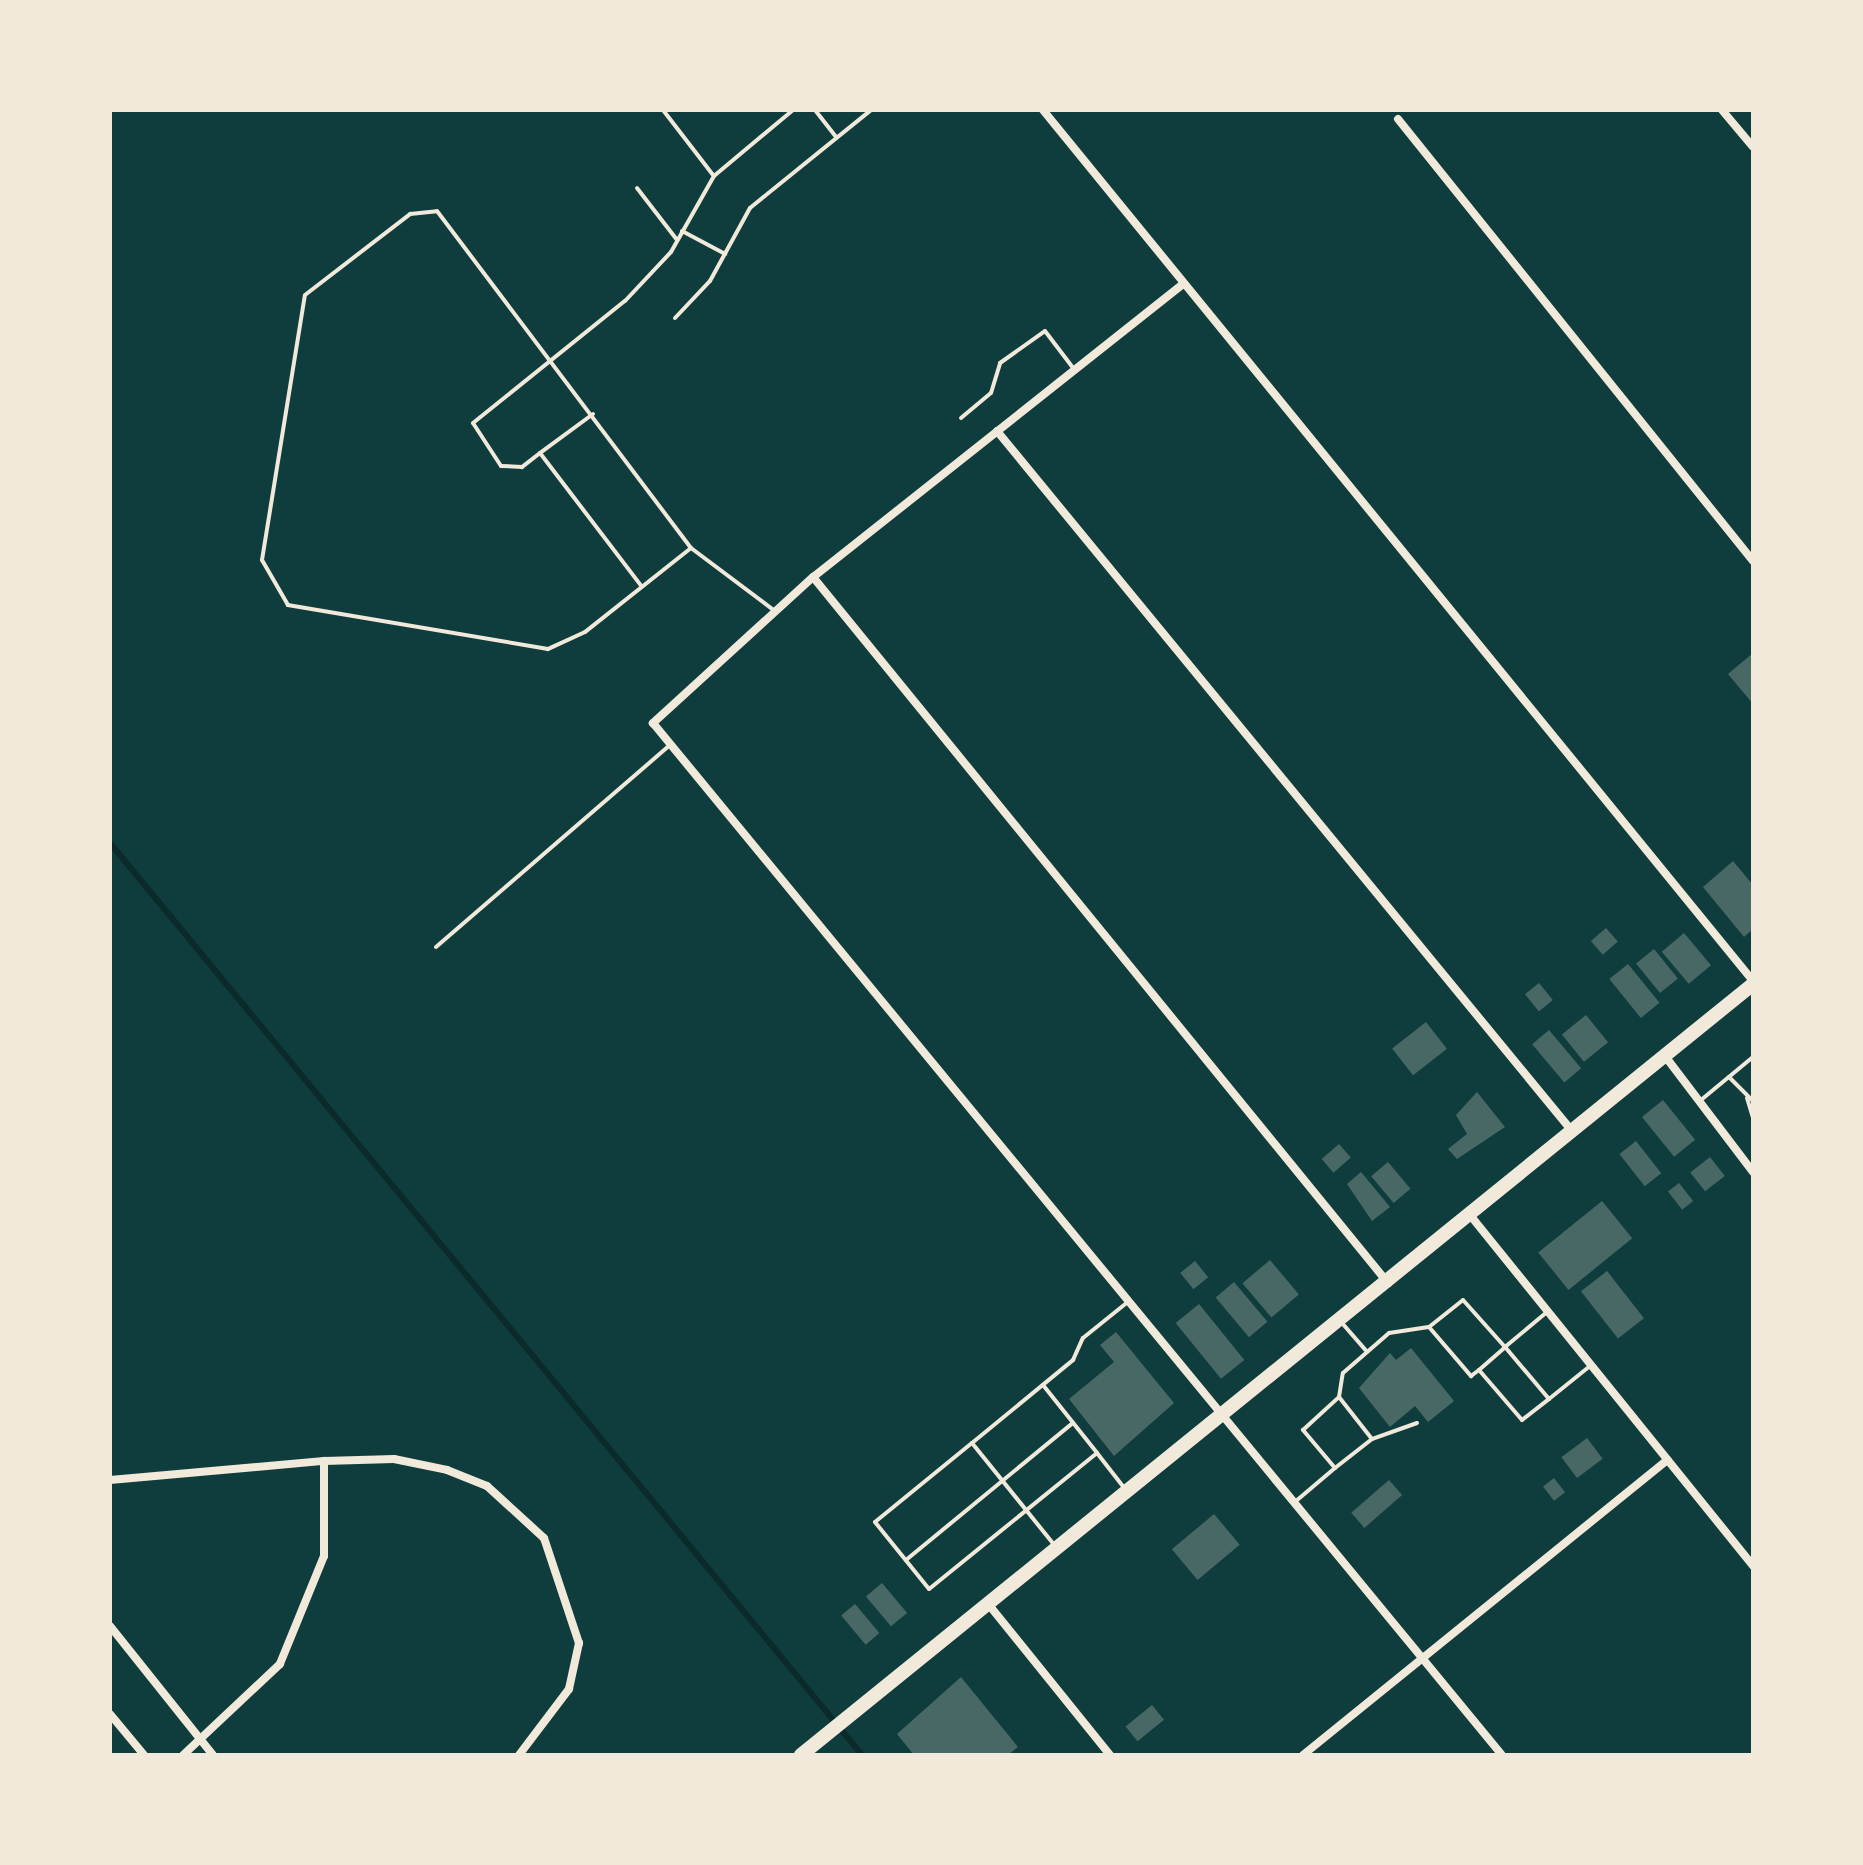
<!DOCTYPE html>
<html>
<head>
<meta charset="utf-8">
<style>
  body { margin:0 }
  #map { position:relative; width:1863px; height:1865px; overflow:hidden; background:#0f3d3e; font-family:"Nunito Sans",sans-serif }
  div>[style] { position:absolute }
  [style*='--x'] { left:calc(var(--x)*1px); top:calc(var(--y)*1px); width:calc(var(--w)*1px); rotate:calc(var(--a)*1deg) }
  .stream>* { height:6px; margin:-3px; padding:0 3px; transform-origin:3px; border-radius:3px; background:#0a2a2b }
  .building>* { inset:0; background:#486865; transform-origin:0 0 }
  .service>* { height:4px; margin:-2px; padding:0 2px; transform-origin:2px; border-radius:2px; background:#f1e9da }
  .minor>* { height:8px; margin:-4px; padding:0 4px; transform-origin:4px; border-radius:4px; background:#f1e9da }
  .primary>* { height:14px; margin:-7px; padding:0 7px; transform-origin:7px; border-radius:7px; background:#f1e9da }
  span { translate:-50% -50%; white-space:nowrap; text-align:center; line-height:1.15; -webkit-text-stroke:8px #f1e9da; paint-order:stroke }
  .frame { position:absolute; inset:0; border:112px solid #f1e9da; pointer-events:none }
</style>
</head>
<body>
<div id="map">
  <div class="stream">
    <div style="--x:110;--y:843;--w:1182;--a:50.49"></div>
  </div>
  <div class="building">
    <div style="clip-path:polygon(1753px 653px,1753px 704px,1728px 674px)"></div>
    <div style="clip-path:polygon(1733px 861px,1753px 885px,1753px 929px,1744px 937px,1703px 887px)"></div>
    <div style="left:1606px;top:928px;width:18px;height:20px;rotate:49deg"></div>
    <div style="left:1684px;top:933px;width:42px;height:29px;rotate:50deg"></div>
    <div style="left:1654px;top:949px;width:38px;height:23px;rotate:51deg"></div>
    <div style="left:1628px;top:964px;width:50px;height:24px;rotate:51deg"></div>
    <div style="left:1539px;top:983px;width:22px;height:18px;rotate:51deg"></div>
    <div style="left:1586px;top:1015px;width:35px;height:31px;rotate:51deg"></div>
    <div style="left:1426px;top:1022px;width:34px;height:43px;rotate:52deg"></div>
    <div style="left:1549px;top:1030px;width:50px;height:22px;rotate:50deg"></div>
    <div style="clip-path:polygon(1477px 1092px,1505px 1127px,1457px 1159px,1448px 1149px,1467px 1134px,1456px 1115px)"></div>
    <div style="left:1663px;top:1100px;width:51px;height:27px;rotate:51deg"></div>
    <div style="left:1636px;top:1141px;width:41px;height:21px;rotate:52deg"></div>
    <div style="left:1339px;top:1144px;width:18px;height:23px;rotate:49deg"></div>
    <div style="left:1710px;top:1157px;width:24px;height:25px;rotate:52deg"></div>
    <div style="left:1388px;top:1162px;width:35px;height:22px;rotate:50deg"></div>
    <div style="clip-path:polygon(1361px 1172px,1390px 1207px,1372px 1221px,1347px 1184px)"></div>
    <div style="left:1679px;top:1183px;width:23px;height:14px;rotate:52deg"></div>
    <div style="left:1602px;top:1201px;width:48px;height:82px;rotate:51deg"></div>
    <div style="left:1270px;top:1260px;width:45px;height:36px;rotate:50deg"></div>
    <div style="left:1195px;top:1261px;width:21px;height:19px;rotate:51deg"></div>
    <div style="left:1607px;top:1271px;width:60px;height:33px;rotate:52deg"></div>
    <div style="left:1234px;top:1282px;width:52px;height:24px;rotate:50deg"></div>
    <div style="left:1199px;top:1304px;width:72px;height:30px;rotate:51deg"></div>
    <div style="clip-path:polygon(1116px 1332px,1174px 1403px,1114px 1456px,1069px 1399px,1114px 1362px,1100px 1345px)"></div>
    <div style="clip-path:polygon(1411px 1348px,1454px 1401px,1428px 1422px,1415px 1406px,1390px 1427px,1359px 1388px,1390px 1353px,1396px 1360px)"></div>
    <div style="left:1587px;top:1438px;width:26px;height:32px;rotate:53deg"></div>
    <div style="left:1554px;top:1478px;width:18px;height:14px;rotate:52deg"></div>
    <div style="left:1389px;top:1480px;width:20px;height:50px;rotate:49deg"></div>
    <div style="left:1214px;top:1514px;width:40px;height:55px;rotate:50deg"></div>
    <div style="left:882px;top:1583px;width:39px;height:21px;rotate:50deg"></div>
    <div style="left:855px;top:1604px;width:38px;height:18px;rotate:50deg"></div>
    <div style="clip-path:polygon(961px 1677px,1018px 1747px,1008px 1755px,914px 1755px,897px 1734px)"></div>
    <div style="left:1152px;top:1705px;width:19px;height:34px;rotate:51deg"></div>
  </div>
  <div class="service">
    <div style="--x:663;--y:110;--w:82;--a:52.4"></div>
    <div style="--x:815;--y:110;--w:33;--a:52"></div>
    <div style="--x:637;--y:188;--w:66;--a:52.4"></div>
    <div style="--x:682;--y:231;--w:49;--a:28.1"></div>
    <div style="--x:675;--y:318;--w:51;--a:-46.6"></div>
    <div style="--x:710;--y:281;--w:83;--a:-61.3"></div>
    <div style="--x:750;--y:208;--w:156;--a:-39"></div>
    <div style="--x:593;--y:414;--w:66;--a:143.7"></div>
    <div style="--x:540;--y:453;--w:168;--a:52.7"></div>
    <div style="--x:961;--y:418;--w:39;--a:-40"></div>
    <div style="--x:991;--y:393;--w:31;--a:-73"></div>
    <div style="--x:1000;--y:363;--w:55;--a:-35.4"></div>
    <div style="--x:1045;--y:331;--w:48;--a:52.7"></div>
    <div style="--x:540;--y:453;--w:23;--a:142"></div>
    <div style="--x:522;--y:467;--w:21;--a:-177"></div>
    <div style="--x:501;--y:466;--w:51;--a:-123.1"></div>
    <div style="--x:473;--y:423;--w:195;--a:-38.8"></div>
    <div style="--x:625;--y:301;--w:67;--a:-46.8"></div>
    <div style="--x:671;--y:252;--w:87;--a:-60.5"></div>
    <div style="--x:714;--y:176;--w:103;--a:-39.9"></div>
    <div style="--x:691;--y:548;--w:135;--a:141.6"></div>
    <div style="--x:585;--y:632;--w:41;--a:155.3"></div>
    <div style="--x:548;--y:649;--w:264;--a:-170.4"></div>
    <div style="--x:288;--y:605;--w:52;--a:-120"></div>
    <div style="--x:262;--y:560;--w:268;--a:-80.8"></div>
    <div style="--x:305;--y:295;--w:133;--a:-37.6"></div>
    <div style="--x:410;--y:214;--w:27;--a:-6"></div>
    <div style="--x:437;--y:211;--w:422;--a:53"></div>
    <div style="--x:691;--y:548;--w:105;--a:36.9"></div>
    <div style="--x:436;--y:947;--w:309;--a:-40.8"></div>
    <div style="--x:1729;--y:1077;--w:34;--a:45"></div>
    <div style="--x:1747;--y:1098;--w:21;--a:73"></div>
    <div style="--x:1701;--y:1100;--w:67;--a:-39.6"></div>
    <div style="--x:1342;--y:1323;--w:38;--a:49"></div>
    <div style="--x:1479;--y:1370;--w:35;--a:-41"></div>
    <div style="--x:1505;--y:1347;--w:63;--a:-131.8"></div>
    <div style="--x:1463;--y:1300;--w:43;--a:141.5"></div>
    <div style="--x:1429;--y:1327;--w:65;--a:49.4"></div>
    <div style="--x:1471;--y:1376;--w:10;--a:-37"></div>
    <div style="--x:1479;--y:1370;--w:66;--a:49.3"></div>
    <div style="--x:1522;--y:1420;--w:34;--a:-38"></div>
    <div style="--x:1549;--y:1399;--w:68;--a:-130.2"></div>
    <div style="--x:1505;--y:1347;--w:55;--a:-39.8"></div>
    <div style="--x:1043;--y:1385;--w:87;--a:51.5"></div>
    <div style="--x:1097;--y:1453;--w:216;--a:141"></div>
    <div style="--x:929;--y:1589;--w:86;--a:-128.9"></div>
    <div style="--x:875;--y:1522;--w:125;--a:-39.2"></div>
    <div style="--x:972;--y:1443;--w:131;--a:-39.4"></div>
    <div style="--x:1073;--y:1360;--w:24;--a:-66"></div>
    <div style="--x:1083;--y:1338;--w:59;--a:-38.8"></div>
    <div style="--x:1339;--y:1397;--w:53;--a:51.8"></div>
    <div style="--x:1549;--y:1399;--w:53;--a:-38.8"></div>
    <div style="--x:1417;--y:1423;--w:48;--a:160.4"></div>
    <div style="--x:1372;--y:1439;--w:47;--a:141.9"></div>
    <div style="--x:1335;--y:1468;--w:50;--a:-130.1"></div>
    <div style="--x:1303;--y:1430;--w:49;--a:-42.5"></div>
    <div style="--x:1339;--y:1397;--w:24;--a:-81"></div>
    <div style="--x:1343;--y:1373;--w:61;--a:-41"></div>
    <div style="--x:1389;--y:1333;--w:40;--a:-8.5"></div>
    <div style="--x:972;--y:1443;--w:134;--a:51.1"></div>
    <div style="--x:1097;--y:1453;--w:46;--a:52.1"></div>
    <div style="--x:1296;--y:1501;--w:51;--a:-40.2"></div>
    <div style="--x:906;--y:1560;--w:216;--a:-39.4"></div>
  </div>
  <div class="minor">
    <div style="--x:1043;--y:110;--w:1124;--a:50.81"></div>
    <div style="--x:1722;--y:110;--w:48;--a:50"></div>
    <div style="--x:1398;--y:119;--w:567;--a:51.23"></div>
    <div style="--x:1183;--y:284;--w:472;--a:141.6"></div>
    <div style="--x:813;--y:577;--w:217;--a:137.6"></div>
    <div style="--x:653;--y:723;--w:1336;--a:50.56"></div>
    <div style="--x:997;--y:431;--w:906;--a:50.6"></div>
    <div style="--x:813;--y:577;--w:911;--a:50.84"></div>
    <div style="--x:1665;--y:1056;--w:146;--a:52.8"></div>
    <div style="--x:1470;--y:1215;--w:451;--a:51.1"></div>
    <div style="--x:324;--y:1461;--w:70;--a:-1.6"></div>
    <div style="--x:394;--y:1459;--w:54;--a:11.7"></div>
    <div style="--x:447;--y:1470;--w:43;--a:21.8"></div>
    <div style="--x:487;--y:1486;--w:77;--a:42.4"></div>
    <div style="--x:544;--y:1538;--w:111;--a:71.6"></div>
    <div style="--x:579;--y:1643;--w:47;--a:102.3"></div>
    <div style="--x:569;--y:1689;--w:83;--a:127.1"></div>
    <div style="--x:110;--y:1480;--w:215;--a:-5.1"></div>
    <div style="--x:324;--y:1461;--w:95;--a:90"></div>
    <div style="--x:324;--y:1556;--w:117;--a:112.2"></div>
    <div style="--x:280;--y:1664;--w:133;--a:136.8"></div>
    <div style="--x:989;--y:1605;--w:193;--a:51.1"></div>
    <div style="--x:110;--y:1626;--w:165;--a:51.4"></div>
    <div style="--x:110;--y:1714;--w:53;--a:50.3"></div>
    <div style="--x:1303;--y:1755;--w:469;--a:-39"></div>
  </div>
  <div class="primary">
    <div style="--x:801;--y:1755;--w:1225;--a:-39"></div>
  </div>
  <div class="frame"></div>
</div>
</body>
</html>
